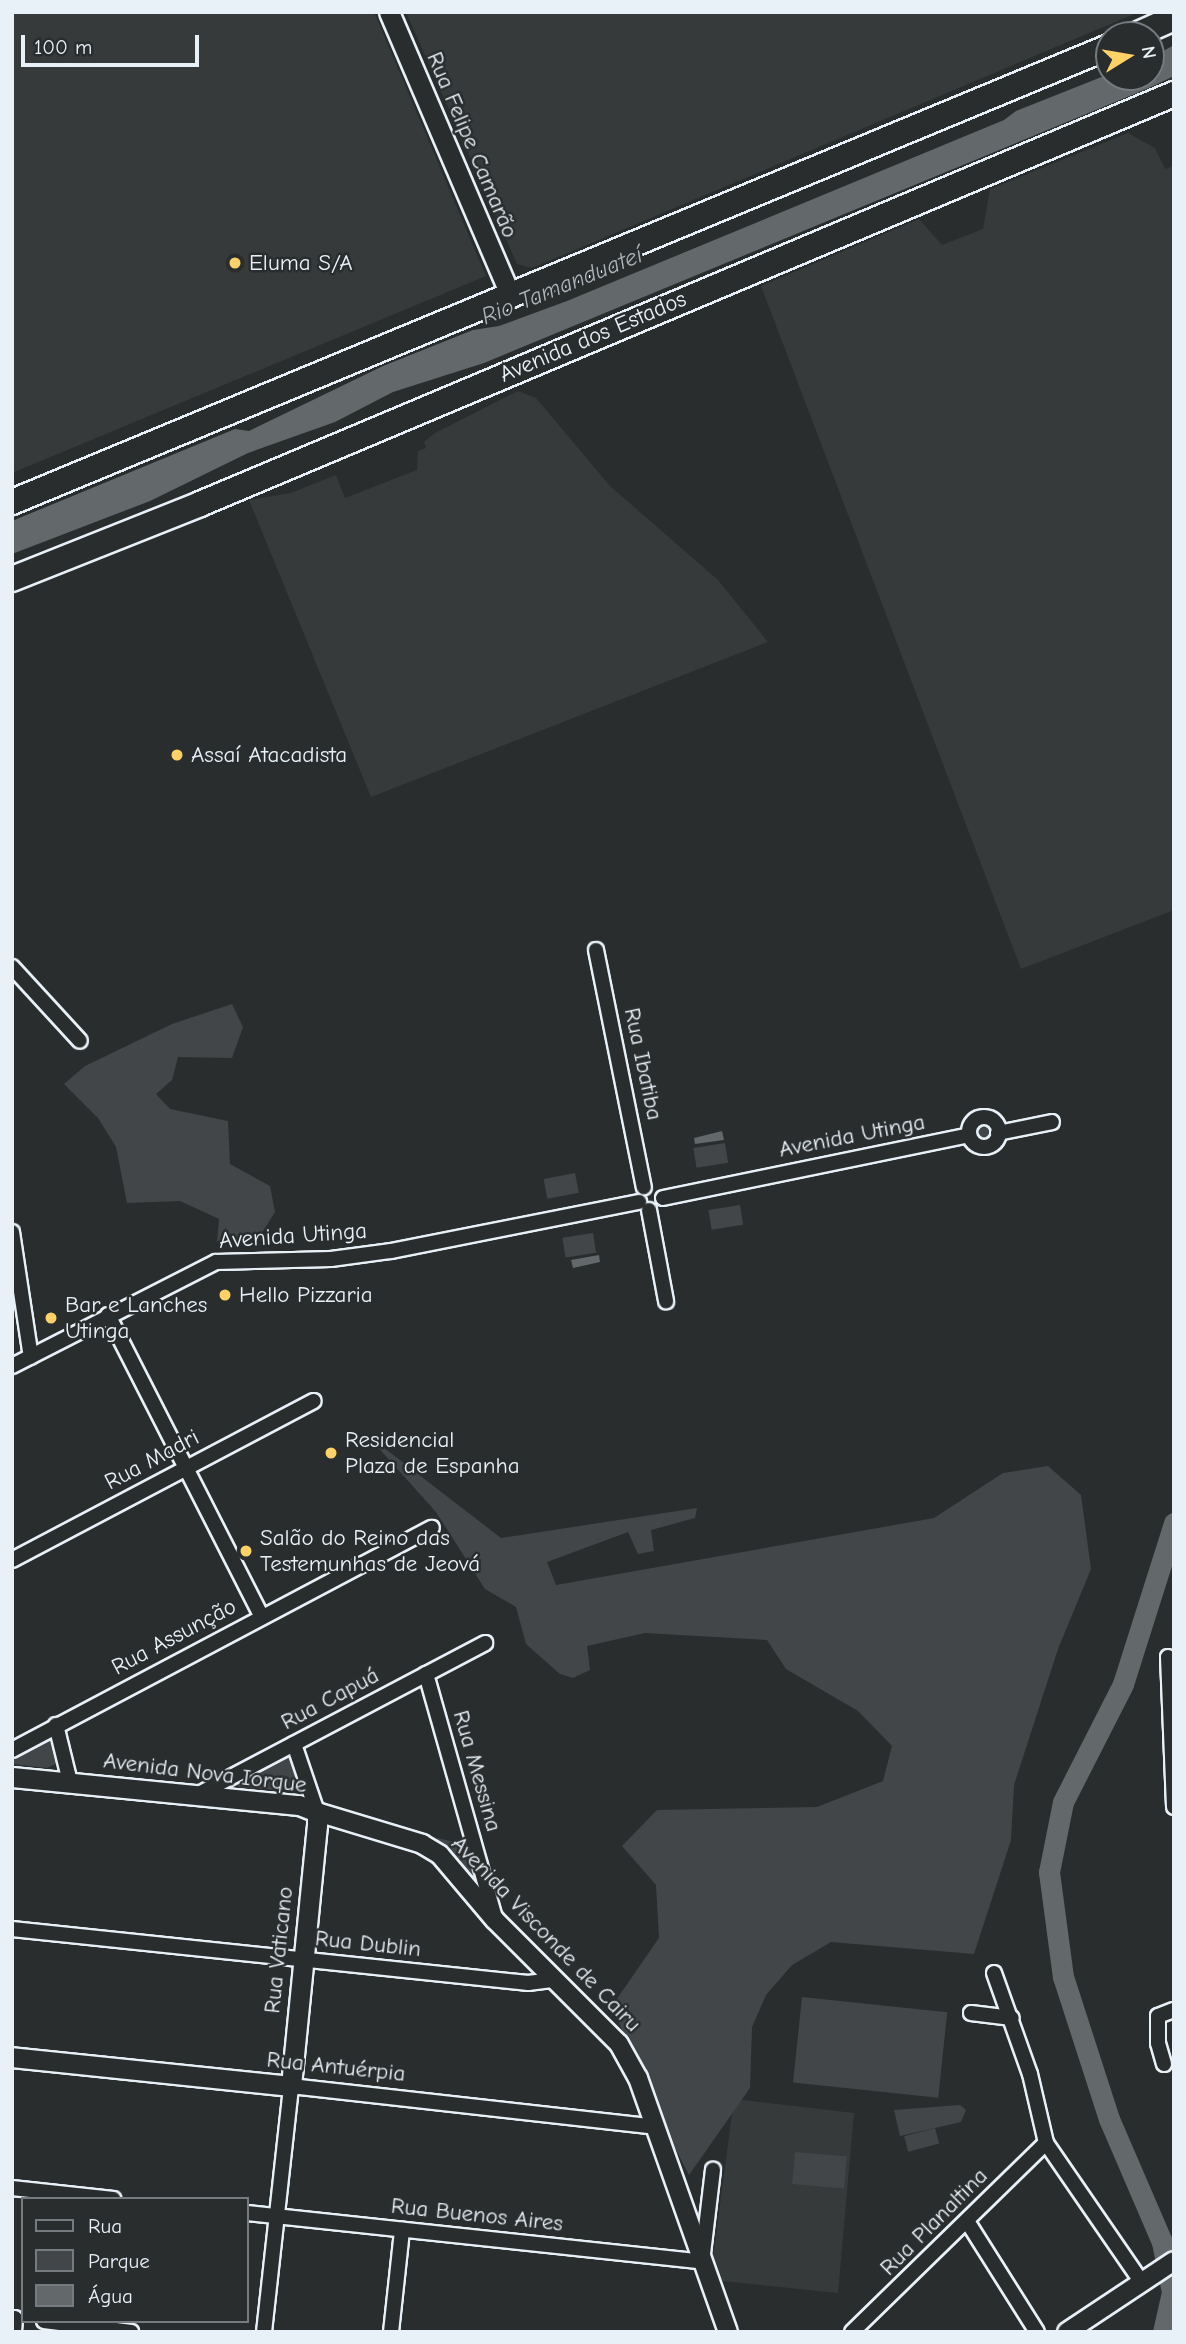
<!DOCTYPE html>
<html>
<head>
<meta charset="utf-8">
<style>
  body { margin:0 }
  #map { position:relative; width:1186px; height:2344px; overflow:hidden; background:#2a2d2e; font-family:"Comic Neue",sans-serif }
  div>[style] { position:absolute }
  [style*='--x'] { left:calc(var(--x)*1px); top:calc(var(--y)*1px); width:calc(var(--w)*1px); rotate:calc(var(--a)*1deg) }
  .built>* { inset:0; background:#363a3b }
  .green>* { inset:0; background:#424648; transform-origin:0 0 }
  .round { border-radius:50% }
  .water>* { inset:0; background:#63686b }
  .river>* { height:21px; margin:-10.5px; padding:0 10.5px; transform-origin:10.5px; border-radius:10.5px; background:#63686b }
  .roads { filter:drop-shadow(2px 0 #e8f1f8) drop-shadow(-2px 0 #e8f1f8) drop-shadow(0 2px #e8f1f8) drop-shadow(0 -2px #e8f1f8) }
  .minor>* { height:14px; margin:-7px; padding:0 7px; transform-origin:7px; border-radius:7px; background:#2a2d2e }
  .minor>.ring { margin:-7px; padding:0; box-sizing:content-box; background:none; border:14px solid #2a2d2e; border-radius:50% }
  .tertiary>* { height:18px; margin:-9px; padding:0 9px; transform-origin:9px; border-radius:9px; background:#2a2d2e }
  .secondary>* { height:19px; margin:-9.5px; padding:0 9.5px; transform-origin:9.5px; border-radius:9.5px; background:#2a2d2e }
  .trunk>* { height:24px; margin:-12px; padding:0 12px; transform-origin:12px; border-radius:12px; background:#2a2d2e }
  .dots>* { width:19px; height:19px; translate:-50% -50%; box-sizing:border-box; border:4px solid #2a2d2e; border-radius:50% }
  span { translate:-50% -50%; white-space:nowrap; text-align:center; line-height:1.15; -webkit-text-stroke:5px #2a2d2e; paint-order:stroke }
  .street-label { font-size:23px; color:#e8f1f8 }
  .poi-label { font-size:23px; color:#e8f1f8 }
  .left { translate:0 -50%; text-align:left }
  .water-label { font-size:24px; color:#acb3b9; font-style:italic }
  .frame { position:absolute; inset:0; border:14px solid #e8f1f8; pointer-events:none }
  .legend { position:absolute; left:21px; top:2197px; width:228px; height:126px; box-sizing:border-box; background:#2a2d2e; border:2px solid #767b7f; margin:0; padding:9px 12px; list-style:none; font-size:21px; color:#e8f1f8 }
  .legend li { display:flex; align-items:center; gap:14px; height:35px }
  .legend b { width:35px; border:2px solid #767b7f }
  .north { position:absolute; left:1095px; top:21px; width:70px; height:70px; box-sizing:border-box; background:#2a2d2e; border:2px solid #767b7f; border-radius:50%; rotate:79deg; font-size:19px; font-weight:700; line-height:28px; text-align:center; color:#e8f1f8 }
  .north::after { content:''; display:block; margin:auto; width:24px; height:32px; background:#ffd166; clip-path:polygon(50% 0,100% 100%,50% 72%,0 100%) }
  .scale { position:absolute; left:21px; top:35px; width:178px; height:32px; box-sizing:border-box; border:4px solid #e8f1f8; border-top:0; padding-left:9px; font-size:21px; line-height:24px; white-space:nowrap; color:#e8f1f8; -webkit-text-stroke:5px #2a2d2e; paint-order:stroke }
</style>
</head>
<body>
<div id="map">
  <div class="built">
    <div style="clip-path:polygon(12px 12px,374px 12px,486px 276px,12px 473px)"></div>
    <div style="clip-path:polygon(406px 12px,1139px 12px,532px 268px,517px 264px)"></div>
    <div style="clip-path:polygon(1128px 133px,1155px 148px,1165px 169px,1174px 166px,1174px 910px,1021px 969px,761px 286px,919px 219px,942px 245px,983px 229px,990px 189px)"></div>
    <div style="clip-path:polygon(518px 391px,536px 398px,610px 486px,718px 580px,768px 642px,371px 797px,249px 500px,291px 493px,336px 475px,345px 498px,417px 470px,418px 451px,426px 448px,424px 442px,435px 433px)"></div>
    <div style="clip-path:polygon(734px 2099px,854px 2113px,838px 2293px,722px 2281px,713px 2257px)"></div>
  </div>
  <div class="green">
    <div style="clip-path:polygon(232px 1004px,243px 1027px,232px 1058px,178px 1057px,172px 1080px,156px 1094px,170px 1109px,228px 1121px,230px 1164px,270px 1186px,275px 1212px,253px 1247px,217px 1242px,219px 1219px,180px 1201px,127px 1203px,116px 1147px,98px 1118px,64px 1084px,85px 1066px,172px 1024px)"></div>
    <div class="round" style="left:976px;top:1123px;width:18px;height:18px"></div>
    <div style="left:725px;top:1143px;width:20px;height:32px;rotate:81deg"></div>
    <div style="left:575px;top:1173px;width:20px;height:32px;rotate:79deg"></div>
    <div style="left:740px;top:1205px;width:20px;height:32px;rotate:81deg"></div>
    <div style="left:593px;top:1233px;width:20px;height:31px;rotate:81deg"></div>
    <div style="clip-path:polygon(366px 1434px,501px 1538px,697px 1508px,695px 1518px,651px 1530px,654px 1551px,638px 1554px,628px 1532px,547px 1562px,556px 1585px,934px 1518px,1003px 1473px,1048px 1466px,1081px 1495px,1091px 1569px,1058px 1649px,1014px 1785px,1011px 1840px,974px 1954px,831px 1942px,792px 1965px,766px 1995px,752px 2027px,750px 2088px,689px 2175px,658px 2115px,612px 2006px,659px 1938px,656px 1885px,622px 1846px,657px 1810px,817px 1807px,883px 1781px,892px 1746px,858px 1711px,786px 1669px,767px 1640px,645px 1633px,587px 1646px,590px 1670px,573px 1678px,560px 1674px,526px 1644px,516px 1607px,485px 1589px,436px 1512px)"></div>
    <div style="clip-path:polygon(50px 1737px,58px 1763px,47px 1768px,12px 1764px,12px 1756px)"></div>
    <div style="clip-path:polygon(289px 1754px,302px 1792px,238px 1787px,238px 1780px)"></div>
    <div style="clip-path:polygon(437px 1838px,468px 1845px,475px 1878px,470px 1880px,436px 1846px)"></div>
    <div style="left:802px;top:1997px;width:146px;height:86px;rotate:6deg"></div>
    <div style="clip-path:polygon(960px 2105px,966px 2110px,961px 2122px,900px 2136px,894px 2110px)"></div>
    <div style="left:935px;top:2128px;width:16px;height:32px;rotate:75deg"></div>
    <div style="left:795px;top:2152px;width:52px;height:32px;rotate:5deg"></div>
  </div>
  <div class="water">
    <div style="clip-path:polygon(1174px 45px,1174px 76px,1149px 88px,484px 363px,393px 392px,335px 422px,248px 453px,150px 501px,12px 554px,12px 521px,235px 429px,249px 431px,383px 366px,473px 330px,499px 326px,567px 301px,1004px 120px,1016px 111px,1109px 74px,1151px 77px,1151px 58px)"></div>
    <div style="clip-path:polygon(722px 1131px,724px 1140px,695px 1144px,694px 1138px)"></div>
    <div style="clip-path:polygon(599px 1255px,600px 1262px,573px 1268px,571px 1260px)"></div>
  </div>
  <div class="river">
    <div style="--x:1163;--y:2332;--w:41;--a:-77.3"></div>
    <div style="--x:1172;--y:2292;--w:51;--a:-101.3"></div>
    <div style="--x:1162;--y:2242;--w:134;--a:-113.3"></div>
    <div style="--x:1109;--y:2119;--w:149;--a:-107.9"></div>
    <div style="--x:1063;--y:1977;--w:106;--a:-97.6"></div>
    <div style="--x:1049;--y:1872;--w:71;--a:-78.7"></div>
    <div style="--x:1063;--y:1802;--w:132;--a:-63"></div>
    <div style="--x:1123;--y:1684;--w:169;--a:-72.4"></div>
  </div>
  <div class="roads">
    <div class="minor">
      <div style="--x:596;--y:950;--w:242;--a:78.6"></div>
      <div style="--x:12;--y:967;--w:100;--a:47.4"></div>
      <div class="ring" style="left:969px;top:1117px;width:16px;height:16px"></div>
      <div style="--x:998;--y:1133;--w:55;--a:-11.5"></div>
      <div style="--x:663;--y:1198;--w:312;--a:-11.6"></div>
      <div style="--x:649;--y:1210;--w:93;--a:79.4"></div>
      <div style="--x:12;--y:1232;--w:126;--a:81.4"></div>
      <div style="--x:108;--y:1315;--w:339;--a:63"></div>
      <div style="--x:12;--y:1366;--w:229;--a:-27"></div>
      <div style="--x:216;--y:1262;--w:115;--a:-1.5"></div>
      <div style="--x:331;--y:1259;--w:61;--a:-7.6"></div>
      <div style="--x:391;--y:1251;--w:253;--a:-11.2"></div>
      <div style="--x:12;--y:1560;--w:341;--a:-27.8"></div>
      <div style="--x:1168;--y:1657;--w:150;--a:87.7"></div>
      <div style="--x:426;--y:1674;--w:250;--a:74.2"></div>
      <div style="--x:56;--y:1725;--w:59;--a:76.2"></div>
      <div style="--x:294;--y:1744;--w:72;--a:71.3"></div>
      <div style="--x:12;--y:1750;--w:475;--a:-27.9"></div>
      <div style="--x:197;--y:1795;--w:326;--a:-27.8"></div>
      <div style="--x:12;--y:1929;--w:519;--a:5.97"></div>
      <div style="--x:528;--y:1983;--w:24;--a:-7"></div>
      <div style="--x:994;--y:1973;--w:107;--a:70.4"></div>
      <div style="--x:1030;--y:2074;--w:71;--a:76.9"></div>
      <div style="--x:1046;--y:2143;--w:166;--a:55.5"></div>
      <div style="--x:971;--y:2013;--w:41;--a:7"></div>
      <div style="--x:1164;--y:2064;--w:22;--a:-106"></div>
      <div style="--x:1158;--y:2043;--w:27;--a:-90"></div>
      <div style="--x:1158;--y:2016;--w:17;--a:-21"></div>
      <div style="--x:12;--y:2188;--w:102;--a:6.2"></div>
      <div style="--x:247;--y:2213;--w:458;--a:6.1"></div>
      <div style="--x:702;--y:2262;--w:93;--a:-83.2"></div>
      <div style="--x:967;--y:2221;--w:131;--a:57.8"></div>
      <div style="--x:44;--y:2321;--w:88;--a:7.2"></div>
      <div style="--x:14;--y:2332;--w:14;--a:-86"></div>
      <div style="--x:264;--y:2332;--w:247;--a:-83.7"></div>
      <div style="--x:291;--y:2086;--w:366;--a:6.4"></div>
      <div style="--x:391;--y:2332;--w:103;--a:-83.8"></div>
      <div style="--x:852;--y:2332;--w:271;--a:-44.3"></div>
    </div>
    <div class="tertiary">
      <div style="--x:317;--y:1812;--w:110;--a:16.9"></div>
      <div style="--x:422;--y:1844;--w:21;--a:31"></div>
      <div style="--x:440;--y:1855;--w:85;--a:49.8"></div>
      <div style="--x:495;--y:1920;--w:175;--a:45"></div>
      <div style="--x:619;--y:2044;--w:39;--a:61"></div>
      <div style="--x:638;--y:2078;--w:269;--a:70.5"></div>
      <div style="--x:1067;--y:2332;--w:128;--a:-33.6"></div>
    </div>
    <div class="secondary">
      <div style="--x:389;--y:12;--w:310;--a:66.8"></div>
      <div style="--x:12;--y:1777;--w:288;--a:5.6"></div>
      <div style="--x:299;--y:1805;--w:19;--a:21"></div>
      <div style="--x:317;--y:1812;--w:13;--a:90"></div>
      <div style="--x:317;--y:1825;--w:262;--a:95.7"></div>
      <div style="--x:291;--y:2086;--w:281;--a:-174.1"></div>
    </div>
    <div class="trunk">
      <div style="--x:1136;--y:35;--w:42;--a:-24.1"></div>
      <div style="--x:12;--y:502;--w:1188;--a:-22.53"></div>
      <div style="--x:12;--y:579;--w:202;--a:-21.7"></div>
      <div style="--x:200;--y:504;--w:1057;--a:-22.83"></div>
    </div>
  </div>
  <div class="dots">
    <div style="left:235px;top:263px;background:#ffd166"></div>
    <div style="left:177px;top:755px;background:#ffd166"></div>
    <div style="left:225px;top:1295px;background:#ffd166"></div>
    <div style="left:51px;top:1318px;background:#ffd166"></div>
    <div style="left:331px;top:1453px;background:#ffd166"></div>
    <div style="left:246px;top:1551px;background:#ffd166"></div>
  </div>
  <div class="street-label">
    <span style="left:472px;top:145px;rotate:67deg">Rua Felipe Camarão</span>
    <span style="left:593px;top:337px;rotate:-23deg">Avenida dos Estados</span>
    <span style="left:643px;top:1064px;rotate:78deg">Rua Ibatiba</span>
    <span style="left:852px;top:1136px;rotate:-11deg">Avenida Utinga</span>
    <span style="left:293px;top:1236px;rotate:-4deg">Avenida Utinga</span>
    <span style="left:152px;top:1460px;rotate:-28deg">Rua Madri</span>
    <span style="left:174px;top:1637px;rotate:-28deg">Rua Assunção</span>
    <span style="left:330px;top:1699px;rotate:-28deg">Rua Capuá</span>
    <span style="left:477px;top:1771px;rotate:74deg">Rua Messina</span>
    <span style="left:205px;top:1773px;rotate:7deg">Avenida Nova Iorque</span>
    <span style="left:546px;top:1934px;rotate:46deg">Avenida Visconde de Cairu</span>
    <span style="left:368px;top:1944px;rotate:6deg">Rua Dublin</span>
    <span style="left:279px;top:1950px;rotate:-84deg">Rua Vaticano</span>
    <span style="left:336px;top:2067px;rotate:6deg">Rua Antuérpia</span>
    <span style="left:477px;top:2215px;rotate:6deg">Rua Buenos Aires</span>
    <span style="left:934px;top:2222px;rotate:-45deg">Rua Planaltina</span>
  </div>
  <div class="poi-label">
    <span class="left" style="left:249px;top:263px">Eluma S/A</span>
    <span class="left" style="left:191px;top:755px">Assaí Atacadista</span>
    <span class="left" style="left:239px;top:1295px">Hello Pizzaria</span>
    <span class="left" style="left:65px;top:1318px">Bar e Lanches<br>Utinga</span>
    <span class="left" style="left:345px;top:1453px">Residencial<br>Plaza de Espanha</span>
    <span class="left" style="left:260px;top:1551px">Salão do Reino das<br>Testemunhas de Jeová</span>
  </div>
  <div class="water-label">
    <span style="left:562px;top:286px;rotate:-22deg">Rio Tamanduateí</span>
  </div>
  <div class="frame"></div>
  <ul class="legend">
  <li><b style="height:9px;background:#2a2d2e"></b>Rua</li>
  <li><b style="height:19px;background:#424648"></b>Parque</li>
  <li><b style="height:19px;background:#63686b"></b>Água</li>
  </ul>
  <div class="north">N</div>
  <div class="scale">100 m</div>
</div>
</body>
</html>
